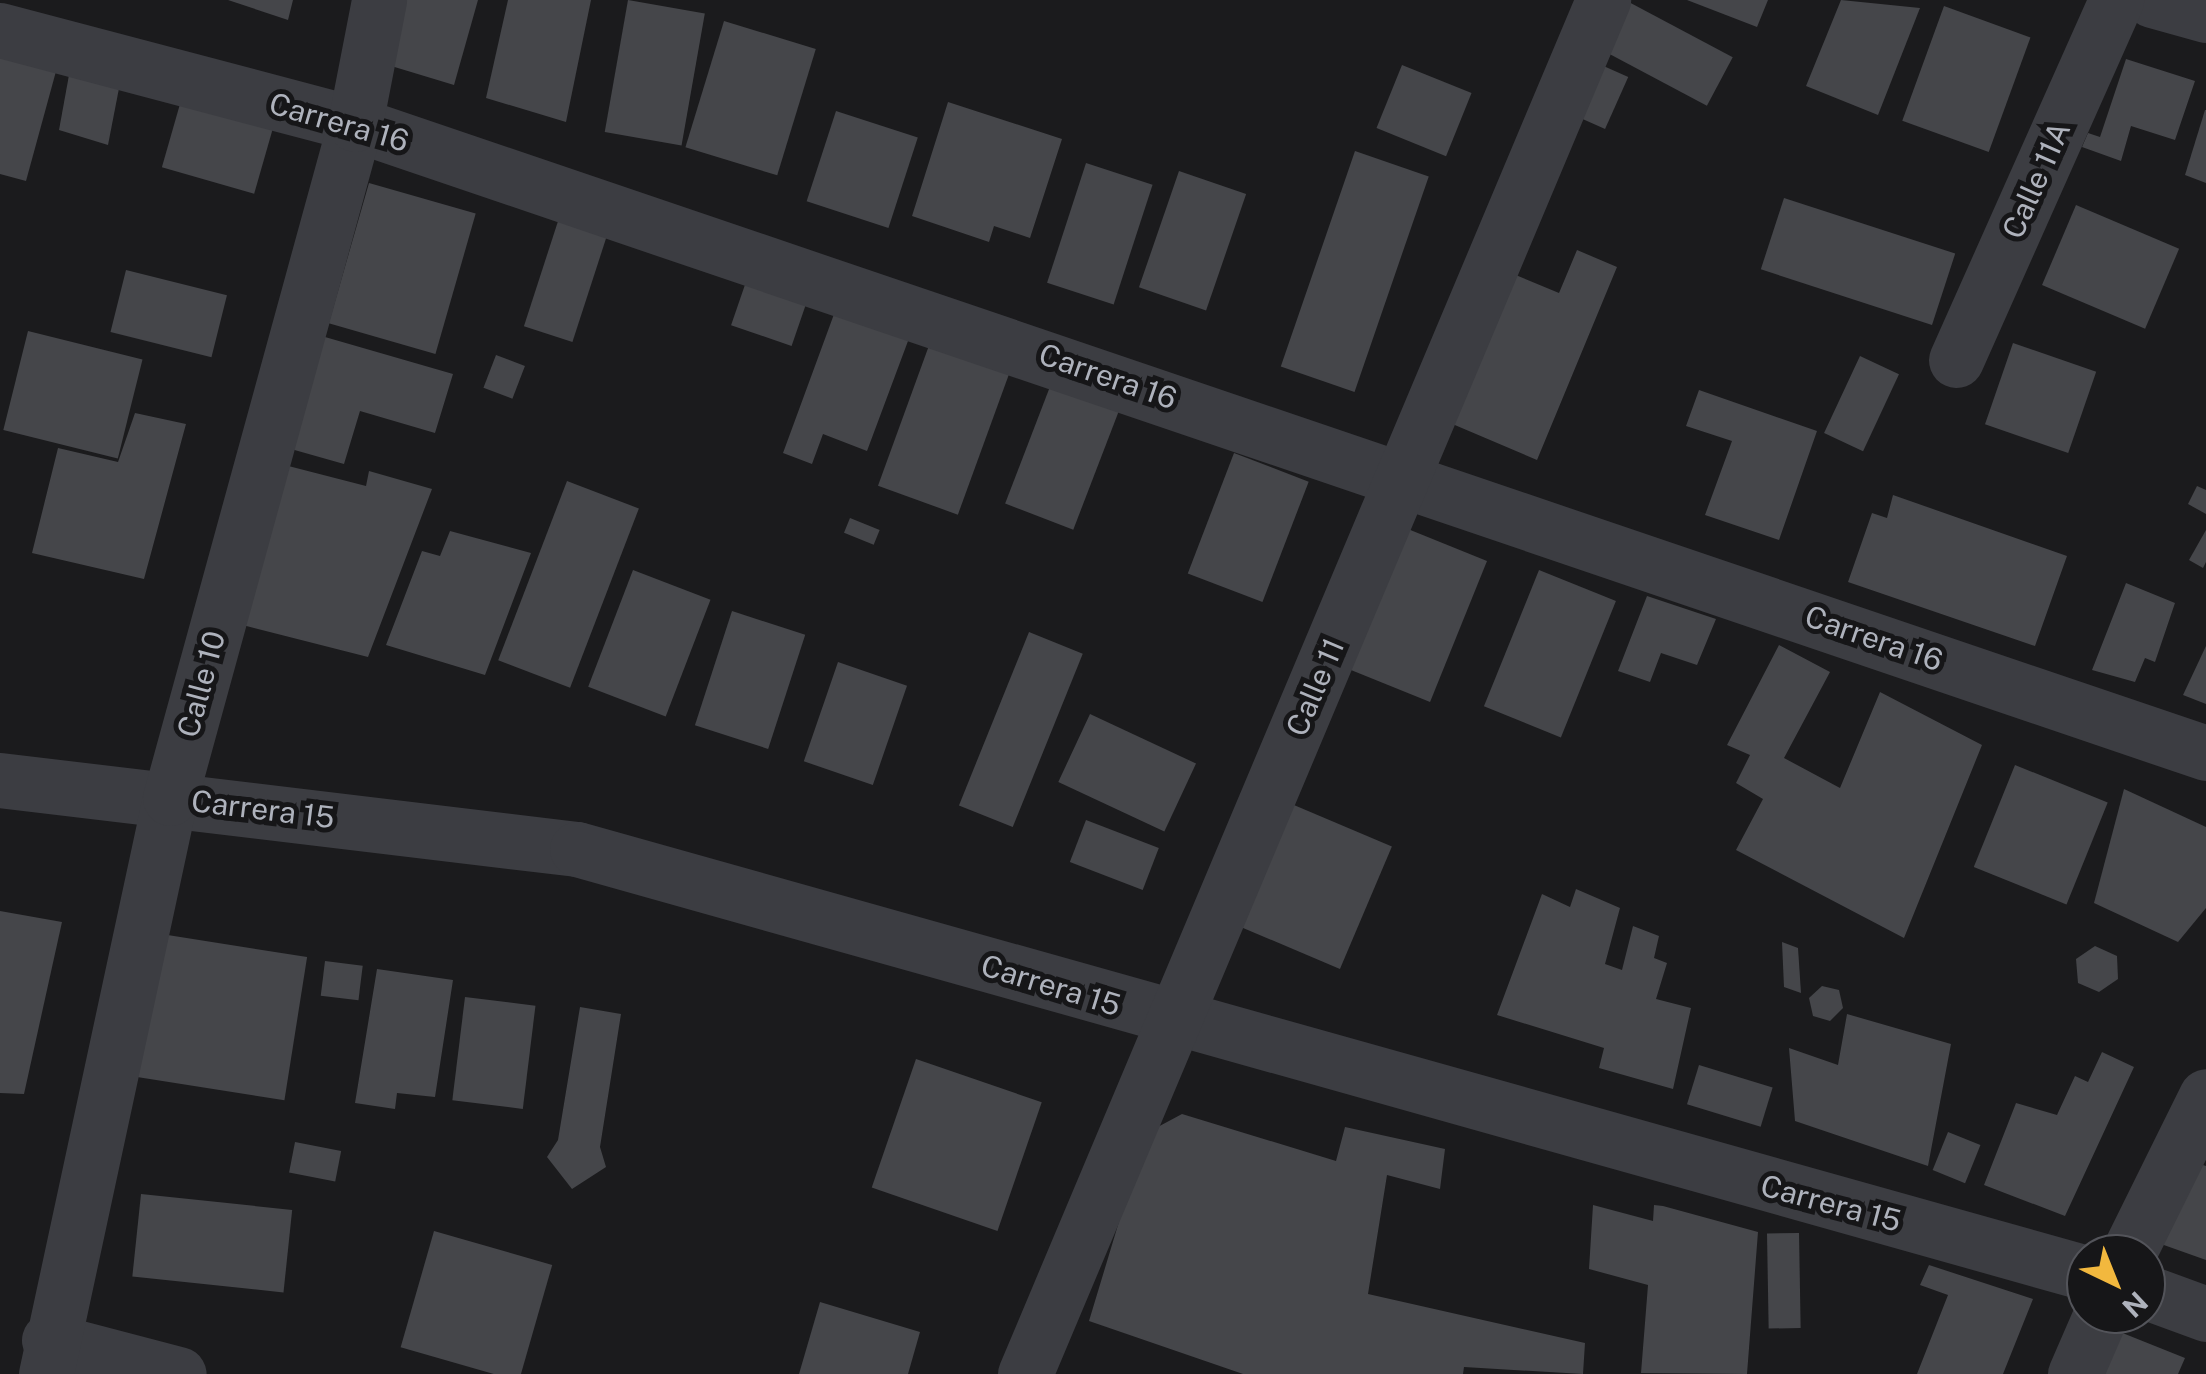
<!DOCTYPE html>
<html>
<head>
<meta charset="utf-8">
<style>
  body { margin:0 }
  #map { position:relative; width:2206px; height:1374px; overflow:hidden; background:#1b1b1d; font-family:"Public Sans",sans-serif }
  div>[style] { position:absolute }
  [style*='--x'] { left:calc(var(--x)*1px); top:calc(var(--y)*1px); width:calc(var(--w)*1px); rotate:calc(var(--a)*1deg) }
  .building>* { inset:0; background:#45464a; transform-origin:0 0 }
  .minor>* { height:55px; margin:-27.5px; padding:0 27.5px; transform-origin:27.5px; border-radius:27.5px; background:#3c3d42 }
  span { translate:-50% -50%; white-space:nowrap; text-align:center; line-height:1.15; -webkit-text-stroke:10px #161618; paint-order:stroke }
  .street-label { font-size:30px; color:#aeb2bc }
  .north { position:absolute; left:2066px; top:1234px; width:100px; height:100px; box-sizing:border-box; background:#161618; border:2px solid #53545a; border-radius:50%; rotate:137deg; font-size:28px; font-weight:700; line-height:40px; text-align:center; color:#aeb2bc }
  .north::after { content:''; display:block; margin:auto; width:35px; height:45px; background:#f2b83e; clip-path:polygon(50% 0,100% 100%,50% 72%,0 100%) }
</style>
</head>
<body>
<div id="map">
  <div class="building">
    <div style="clip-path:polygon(228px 0,293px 0,288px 20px)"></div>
    <div style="clip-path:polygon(395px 0,478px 0,454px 85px,378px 62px)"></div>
    <div style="clip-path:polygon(508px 0,591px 0,566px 122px,486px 98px)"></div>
    <div style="left:628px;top:0;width:78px;height:134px;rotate:10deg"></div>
    <div style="left:1625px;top:0;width:122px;height:55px;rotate:28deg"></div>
    <div style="clip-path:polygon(1687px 0,1768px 0,1757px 27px)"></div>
    <div style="clip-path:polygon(1841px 0,1920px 8px,1878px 115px,1806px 86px)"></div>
    <div style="left:1944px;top:6px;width:92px;height:122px;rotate:20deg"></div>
    <div style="left:724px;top:21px;width:96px;height:132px;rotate:17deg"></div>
    <div style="clip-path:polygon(0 48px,58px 64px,26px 181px,0 174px)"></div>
    <div style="clip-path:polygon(2126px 59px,2195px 81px,2175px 140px,2131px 126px,2121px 161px,2082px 147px,2088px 133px,2100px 137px)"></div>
    <div style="clip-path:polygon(71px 64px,121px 78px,108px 145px,59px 130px)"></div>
    <div style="left:1599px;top:64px;width:32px;height:57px;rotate:24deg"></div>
    <div style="left:1402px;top:65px;width:75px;height:68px;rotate:22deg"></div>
    <div style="left:182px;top:97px;width:96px;height:73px;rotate:16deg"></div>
    <div style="clip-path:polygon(948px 102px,1062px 139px,1030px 238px,994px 226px,989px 242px,912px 216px)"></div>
    <div style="clip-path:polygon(2205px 110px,2206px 110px,2206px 183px,2185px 175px)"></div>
    <div style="left:836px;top:111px;width:86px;height:95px;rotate:18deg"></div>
    <div style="left:1355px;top:151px;width:78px;height:228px;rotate:19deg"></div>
    <div style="left:1086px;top:163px;width:70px;height:126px;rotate:18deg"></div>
    <div style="left:1179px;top:171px;width:71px;height:123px;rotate:19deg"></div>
    <div style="left:369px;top:183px;width:111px;height:146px;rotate:16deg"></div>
    <div style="left:1784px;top:198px;width:180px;height:75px;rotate:18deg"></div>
    <div style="left:2076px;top:205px;width:112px;height:87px;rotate:23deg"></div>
    <div style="left:561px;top:212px;width:51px;height:120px;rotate:18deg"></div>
    <div style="clip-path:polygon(1577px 250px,1617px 267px,1537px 460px,1443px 420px,1506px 271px,1559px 293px)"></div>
    <div style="left:126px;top:270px;width:104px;height:64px;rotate:14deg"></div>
    <div style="left:748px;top:276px;width:64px;height:52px;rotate:19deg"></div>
    <div style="clip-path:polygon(837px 306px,911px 333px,867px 451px,823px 434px,812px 464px,783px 453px)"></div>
    <div style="left:28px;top:331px;width:118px;height:102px;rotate:14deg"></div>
    <div style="clip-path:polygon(325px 337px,453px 374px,435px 433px,360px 411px,344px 464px,291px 449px)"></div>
    <div style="left:931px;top:340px;width:85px;height:155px;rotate:20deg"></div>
    <div style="left:2013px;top:343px;width:88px;height:86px;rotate:19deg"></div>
    <div style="left:496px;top:355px;width:31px;height:35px;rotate:21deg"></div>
    <div style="left:1860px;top:356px;width:43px;height:85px;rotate:25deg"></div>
    <div style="left:1051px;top:384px;width:73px;height:128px;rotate:21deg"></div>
    <div style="clip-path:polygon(1699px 390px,1817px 431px,1779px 540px,1705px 515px,1732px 441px,1686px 426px)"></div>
    <div style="clip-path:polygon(135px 413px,186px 424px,144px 579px,32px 553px,58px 448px,118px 462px)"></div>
    <div style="left:1234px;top:453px;width:80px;height:129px;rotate:21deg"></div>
    <div style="clip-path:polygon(269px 461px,366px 486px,369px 471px,432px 489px,368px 657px,227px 621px)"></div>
    <div style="left:567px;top:481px;width:77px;height:192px;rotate:21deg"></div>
    <div style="clip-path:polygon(2197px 486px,2206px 490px,2206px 514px,2188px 504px)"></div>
    <div style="clip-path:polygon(1893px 495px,2067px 556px,2035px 646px,1848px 582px,1872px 513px,1887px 518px)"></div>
    <div style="left:850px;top:518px;width:32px;height:16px;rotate:22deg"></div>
    <div style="left:1398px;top:525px;width:96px;height:152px;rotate:22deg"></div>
    <div style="clip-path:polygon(2206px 530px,2206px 562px,2203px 568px,2189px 560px)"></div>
    <div style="clip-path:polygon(450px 531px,531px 553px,485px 675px,386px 645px,422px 551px,440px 556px)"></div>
    <div style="left:633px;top:570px;width:83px;height:125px;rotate:21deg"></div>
    <div style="left:1539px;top:570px;width:83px;height:147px;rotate:22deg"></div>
    <div style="clip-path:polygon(2126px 583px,2175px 603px,2155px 662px,2145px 658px,2135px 682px,2092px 670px)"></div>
    <div style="clip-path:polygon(1647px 596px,1716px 619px,1697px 665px,1661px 653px,1650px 682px,1618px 671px)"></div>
    <div style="left:732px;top:611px;width:77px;height:120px;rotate:18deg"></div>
    <div style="left:1029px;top:632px;width:58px;height:187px;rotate:22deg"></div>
    <div style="clip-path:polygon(1779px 645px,1830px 672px,1784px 758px,1840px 788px,1880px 692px,1982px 745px,1904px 938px,1736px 850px,1763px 799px,1736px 783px,1750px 755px,1727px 745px)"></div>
    <div style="clip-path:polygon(2206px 646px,2206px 704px,2183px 695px)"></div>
    <div style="left:838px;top:662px;width:73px;height:105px;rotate:19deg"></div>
    <div style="left:1090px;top:714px;width:117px;height:75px;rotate:25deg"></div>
    <div style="left:2015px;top:765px;width:100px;height:110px;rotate:22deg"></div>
    <div style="clip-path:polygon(2124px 789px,2206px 827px,2206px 908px,2178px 942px,2094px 903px)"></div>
    <div style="left:1275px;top:797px;width:127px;height:133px;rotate:23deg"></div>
    <div style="left:1086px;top:820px;width:78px;height:45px;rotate:21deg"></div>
    <div style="clip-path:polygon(1576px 889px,1620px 908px,1605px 964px,1622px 970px,1633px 926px,1659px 936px,1654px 958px,1667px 963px,1656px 999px,1691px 1008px,1673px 1089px,1599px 1068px,1604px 1048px,1497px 1015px,1542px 894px,1570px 907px)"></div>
    <div style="clip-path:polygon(0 911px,62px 922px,24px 1094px,0 1093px)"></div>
    <div style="left:155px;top:933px;width:154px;height:145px;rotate:9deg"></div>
    <div style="clip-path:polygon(1782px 942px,1798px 948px,1801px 993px,1784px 987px)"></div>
    <div style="clip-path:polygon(2095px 946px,2117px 956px,2118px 979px,2099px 992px,2078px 983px,2076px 959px)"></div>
    <div style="left:325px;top:961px;width:38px;height:35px;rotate:7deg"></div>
    <div style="clip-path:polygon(377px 969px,453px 980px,435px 1097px,397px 1093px,395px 1109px,355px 1103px)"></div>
    <div style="clip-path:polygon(1822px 986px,1839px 990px,1843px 1008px,1830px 1021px,1813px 1016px,1809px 998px)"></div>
    <div style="left:465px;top:997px;width:71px;height:104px;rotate:7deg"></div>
    <div style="clip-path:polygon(580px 1007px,621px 1014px,600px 1147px,606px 1167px,572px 1189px,547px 1157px,558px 1140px)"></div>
    <div style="clip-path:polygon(1847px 1014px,1951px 1044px,1928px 1166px,1795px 1121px,1789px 1048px,1838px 1065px)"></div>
    <div style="clip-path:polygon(2102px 1052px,2134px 1067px,2065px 1216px,1984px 1185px,2016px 1103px,2057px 1115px,2075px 1076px,2088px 1082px)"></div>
    <div style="left:916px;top:1059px;width:133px;height:136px;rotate:19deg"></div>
    <div style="left:1699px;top:1065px;width:77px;height:41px;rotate:17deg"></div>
    <div style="clip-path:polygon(1182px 1114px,1336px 1161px,1345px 1127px,1445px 1149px,1440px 1189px,1387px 1175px,1368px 1294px,1585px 1343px,1583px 1374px,1464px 1367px,1463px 1374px,1243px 1374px,1089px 1321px,1137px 1162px,1154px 1129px)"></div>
    <div style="left:1948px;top:1132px;width:35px;height:41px;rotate:22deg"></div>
    <div style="left:295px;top:1142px;width:47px;height:31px;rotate:11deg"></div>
    <div style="clip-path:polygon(2200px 1164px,2206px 1166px,2206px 1260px,2161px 1244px)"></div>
    <div style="left:141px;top:1194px;width:152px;height:83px;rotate:6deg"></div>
    <div style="clip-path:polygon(1593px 1205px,1653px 1221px,1654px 1205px,1663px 1206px,1758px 1232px,1747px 1374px,1641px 1373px,1648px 1285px,1589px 1269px)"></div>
    <div style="left:434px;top:1231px;width:123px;height:121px;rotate:16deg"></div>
    <div style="left:1799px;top:1233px;width:95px;height:32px;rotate:89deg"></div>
    <div style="clip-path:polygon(1929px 1265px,2033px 1299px,2003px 1374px,1917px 1374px,1948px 1295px,1920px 1285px)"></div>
    <div style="clip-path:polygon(820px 1302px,920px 1332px,908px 1374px,799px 1374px)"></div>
    <div style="clip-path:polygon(2105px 1326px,2185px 1358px,2178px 1374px,2085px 1374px)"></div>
  </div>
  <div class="minor">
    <div style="--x:2152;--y:0;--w:56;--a:15.5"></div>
    <div style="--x:0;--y:30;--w:367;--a:14.8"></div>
    <div style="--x:355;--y:124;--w:1955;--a:18.77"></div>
    <div style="--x:1956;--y:360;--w:394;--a:-66"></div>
    <div style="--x:0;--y:780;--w:581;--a:6.82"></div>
    <div style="--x:577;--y:849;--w:1567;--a:15.69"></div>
    <div style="--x:2128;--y:1254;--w:176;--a:-63.7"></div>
    <div style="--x:2146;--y:1292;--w:64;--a:20.1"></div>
    <div style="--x:49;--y:1340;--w:134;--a:14.7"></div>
    <div style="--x:46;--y:1374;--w:589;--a:-77.85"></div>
    <div style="--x:170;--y:798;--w:699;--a:-74.65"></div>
    <div style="--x:355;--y:124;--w:126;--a:-79"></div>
    <div style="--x:1025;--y:1374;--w:1491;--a:-67.18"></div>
    <div style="--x:2075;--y:1374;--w:65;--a:-66.6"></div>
  </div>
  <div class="street-label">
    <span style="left:339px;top:122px;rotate:16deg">Carrera 16</span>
    <span style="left:2036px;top:180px;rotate:-66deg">Calle 11A</span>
    <span style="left:1108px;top:376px;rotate:19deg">Carrera 16</span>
    <span style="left:1874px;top:638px;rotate:19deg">Carrera 16</span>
    <span style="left:201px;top:684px;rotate:-75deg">Calle 10</span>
    <span style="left:1315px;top:687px;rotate:-67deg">Calle 11</span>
    <span style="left:263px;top:809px;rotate:7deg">Carrera 15</span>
    <span style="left:1051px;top:985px;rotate:17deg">Carrera 15</span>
    <span style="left:1831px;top:1203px;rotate:15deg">Carrera 15</span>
  </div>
  <div class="north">N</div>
</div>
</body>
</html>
